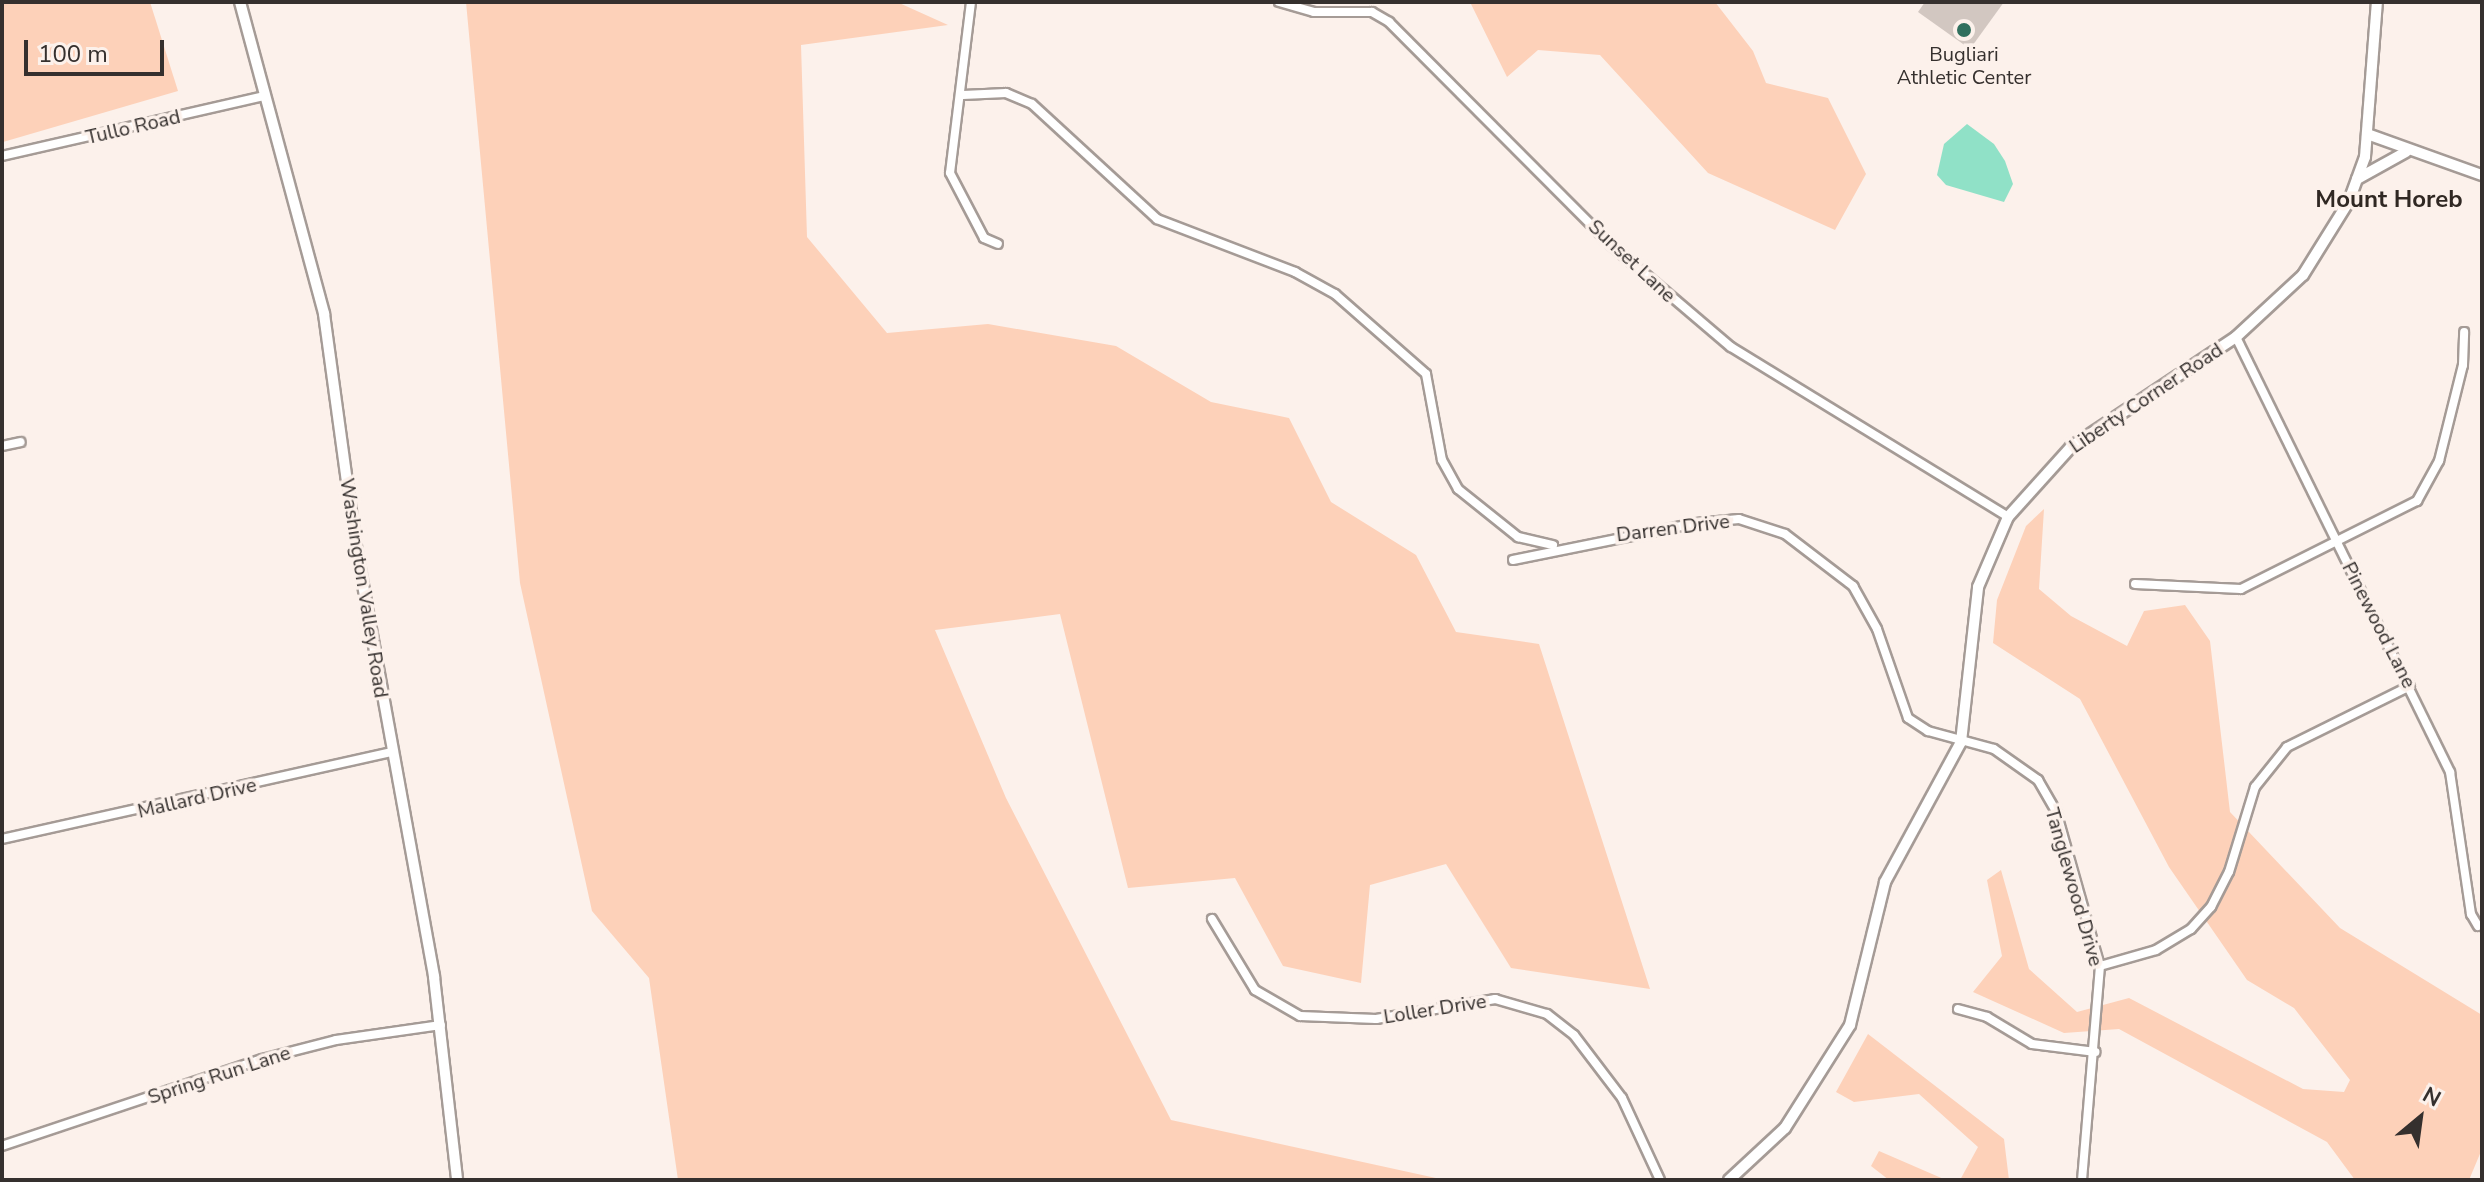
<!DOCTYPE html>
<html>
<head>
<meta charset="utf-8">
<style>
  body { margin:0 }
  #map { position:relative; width:2484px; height:1182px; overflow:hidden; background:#fcf1eb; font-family:"Nunito Sans",sans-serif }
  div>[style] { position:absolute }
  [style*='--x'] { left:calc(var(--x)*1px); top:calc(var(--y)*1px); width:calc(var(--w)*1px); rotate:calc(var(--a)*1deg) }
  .green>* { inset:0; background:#fdd1b9 }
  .water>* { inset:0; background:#90e1c7 }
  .building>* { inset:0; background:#d2c7c1 }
  .roads { filter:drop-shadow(2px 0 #a59b96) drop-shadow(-2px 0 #a59b96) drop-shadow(0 2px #a59b96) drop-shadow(0 -2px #a59b96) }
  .minor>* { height:8px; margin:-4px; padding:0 4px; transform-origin:4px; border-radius:4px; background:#fff }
  .tertiary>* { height:10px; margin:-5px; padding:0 5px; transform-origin:5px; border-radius:5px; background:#fff }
  .dots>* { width:22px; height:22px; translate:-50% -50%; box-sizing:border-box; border:4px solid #fcf1eb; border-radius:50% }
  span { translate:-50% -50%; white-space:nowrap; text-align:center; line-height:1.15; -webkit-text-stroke:7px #fcf1eb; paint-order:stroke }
  .poi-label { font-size:20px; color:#35302e }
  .street-label { font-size:20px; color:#35302e }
  .quarter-label { font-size:24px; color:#302823; font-weight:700 }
  .frame { position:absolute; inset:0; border:4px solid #35302e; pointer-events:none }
  .north { position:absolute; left:2380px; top:1078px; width:80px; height:80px; -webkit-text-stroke:6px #fcf1eb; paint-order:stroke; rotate:29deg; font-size:22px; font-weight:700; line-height:32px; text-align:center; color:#35302e }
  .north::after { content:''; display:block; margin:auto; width:28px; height:36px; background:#35302e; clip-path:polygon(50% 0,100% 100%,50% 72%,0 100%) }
  .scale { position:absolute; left:24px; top:40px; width:140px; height:36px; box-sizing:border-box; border:4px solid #35302e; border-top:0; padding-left:10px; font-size:24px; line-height:28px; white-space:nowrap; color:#35302e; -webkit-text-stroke:6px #fcf1eb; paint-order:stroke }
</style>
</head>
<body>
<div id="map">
  <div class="green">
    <div style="clip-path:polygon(2px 2px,150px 2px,178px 91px,3px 142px)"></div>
    <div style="clip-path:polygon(466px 2px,897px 2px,948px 25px,801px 45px,807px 237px,887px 333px,988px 324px,1116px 346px,1211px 402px,1289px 418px,1331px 502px,1416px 555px,1456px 632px,1539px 644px,1650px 989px,1511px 968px,1446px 864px,1370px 885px,1361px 983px,1283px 966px,1235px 878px,1128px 888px,1060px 614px,935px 630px,1006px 798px,1171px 1120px,1445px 1180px,678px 1180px,649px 978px,592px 911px,520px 583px)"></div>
    <div style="clip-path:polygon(1470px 2px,1715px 2px,1753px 51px,1766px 83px,1828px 98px,1866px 174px,1835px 230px,1708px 173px,1600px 55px,1538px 50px,1507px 77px)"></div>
    <div style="clip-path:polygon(2044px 509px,2039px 589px,2071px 616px,2127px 646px,2144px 611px,2185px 605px,2210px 641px,2230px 812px,2340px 928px,2482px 1015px,2482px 1149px,2469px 1180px,2355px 1180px,2327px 1142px,2119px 1029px,2064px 1033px,1973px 992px,2002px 956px,1987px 880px,2001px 870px,2029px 969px,2077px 1012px,2129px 998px,2303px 1089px,2344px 1092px,2350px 1080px,2294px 1008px,2247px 980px,2169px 867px,2080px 699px,1993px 643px,1997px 600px,2026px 526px)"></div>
    <div style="clip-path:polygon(1868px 1034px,2004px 1139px,2009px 1180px,1960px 1180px,1978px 1147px,1919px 1094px,1854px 1102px,1836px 1092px)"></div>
    <div style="clip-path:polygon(1879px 1151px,1946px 1180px,1889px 1180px,1871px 1166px)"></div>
  </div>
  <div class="water">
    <div style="clip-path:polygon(1967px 124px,1994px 144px,2005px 161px,2013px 184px,2004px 202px,1946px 185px,1937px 175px,1944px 144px)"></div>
  </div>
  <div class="building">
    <div style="clip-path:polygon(1925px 2px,2004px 2px,1970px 49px,1918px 12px)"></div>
  </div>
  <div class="roads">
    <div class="minor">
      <div style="--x:971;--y:2;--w:172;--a:97"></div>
      <div style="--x:950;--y:173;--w:73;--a:62.4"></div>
      <div style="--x:984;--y:238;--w:15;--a:23"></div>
      <div style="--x:1279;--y:2;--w:36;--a:16"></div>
      <div style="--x:1314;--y:12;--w:58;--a:0"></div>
      <div style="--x:1372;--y:12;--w:20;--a:30"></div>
      <div style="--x:1389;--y:22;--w:315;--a:45.1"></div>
      <div style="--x:1611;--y:245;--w:157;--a:40.4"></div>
      <div style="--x:1731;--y:347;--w:325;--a:31.5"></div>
      <div style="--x:963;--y:95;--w:43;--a:-2.7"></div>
      <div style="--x:1006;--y:93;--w:28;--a:23"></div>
      <div style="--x:1032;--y:104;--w:170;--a:42.6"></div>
      <div style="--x:1157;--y:219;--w:148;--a:21"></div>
      <div style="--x:1295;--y:272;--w:46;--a:28.8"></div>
      <div style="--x:1335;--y:294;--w:121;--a:41.3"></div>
      <div style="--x:1426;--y:374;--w:87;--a:79.5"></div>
      <div style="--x:1442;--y:460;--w:33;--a:61"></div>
      <div style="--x:1458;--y:489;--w:77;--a:38.7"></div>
      <div style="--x:1518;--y:537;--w:36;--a:13"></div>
      <div style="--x:2;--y:156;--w:270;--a:-12.9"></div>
      <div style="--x:2236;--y:337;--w:485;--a:63.8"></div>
      <div style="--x:2450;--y:772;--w:144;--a:81.6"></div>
      <div style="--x:2471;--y:914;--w:14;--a:60"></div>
      <div style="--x:2;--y:446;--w:19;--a:-12"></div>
      <div style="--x:1513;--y:560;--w:187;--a:-11.4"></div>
      <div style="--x:1696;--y:523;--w:43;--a:-5.3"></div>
      <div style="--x:1739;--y:519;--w:48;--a:18.1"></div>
      <div style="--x:1785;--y:534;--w:86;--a:37.4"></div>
      <div style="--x:1853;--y:586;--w:49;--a:60.8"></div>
      <div style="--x:1877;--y:629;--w:94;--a:70.8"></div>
      <div style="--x:1908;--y:718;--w:24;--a:33"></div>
      <div style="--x:1928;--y:731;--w:68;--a:15.3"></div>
      <div style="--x:1994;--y:749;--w:54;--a:35.2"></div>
      <div style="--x:2038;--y:780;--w:36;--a:60"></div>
      <div style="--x:2056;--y:811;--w:161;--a:74.2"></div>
      <div style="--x:2100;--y:966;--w:215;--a:94.8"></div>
      <div style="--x:2135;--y:584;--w:106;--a:2.7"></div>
      <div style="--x:2241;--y:589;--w:197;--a:-26.6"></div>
      <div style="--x:2417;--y:501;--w:46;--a:-61.2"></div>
      <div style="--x:2439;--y:461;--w:99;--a:-76"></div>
      <div style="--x:2463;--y:365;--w:33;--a:-88"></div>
      <div style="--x:2;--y:839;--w:398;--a:-12.6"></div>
      <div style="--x:1212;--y:919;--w:83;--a:58.8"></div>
      <div style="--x:1255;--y:990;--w:52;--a:30"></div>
      <div style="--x:1300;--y:1016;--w:76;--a:2.3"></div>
      <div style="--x:1376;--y:1019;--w:121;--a:-9.5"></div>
      <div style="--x:1495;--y:999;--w:54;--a:16.1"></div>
      <div style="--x:1547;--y:1014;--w:34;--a:38"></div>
      <div style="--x:1574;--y:1035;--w:79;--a:52.7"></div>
      <div style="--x:1622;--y:1098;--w:90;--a:65.1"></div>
      <div style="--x:2100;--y:966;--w:58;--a:-15.9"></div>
      <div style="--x:2156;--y:950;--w:41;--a:-31"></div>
      <div style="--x:2191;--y:929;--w:30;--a:-48"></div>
      <div style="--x:2211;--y:907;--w:39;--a:-63"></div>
      <div style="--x:2229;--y:872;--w:89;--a:-73"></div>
      <div style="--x:2255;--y:787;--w:51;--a:-51.3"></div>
      <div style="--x:2287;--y:747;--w:137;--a:-26.4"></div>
      <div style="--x:1958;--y:1009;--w:30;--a:15"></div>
      <div style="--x:1987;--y:1017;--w:52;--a:31"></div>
      <div style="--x:2032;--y:1044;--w:64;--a:7.2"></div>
      <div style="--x:2;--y:1146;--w:274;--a:-18.5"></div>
      <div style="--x:262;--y:1059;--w:76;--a:-14.4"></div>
      <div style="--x:336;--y:1040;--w:106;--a:-8.1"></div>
    </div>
    <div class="tertiary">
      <div style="--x:240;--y:2;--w:323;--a:74.9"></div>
      <div style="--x:324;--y:314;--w:229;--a:82.2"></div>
      <div style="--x:355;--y:541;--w:443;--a:79.7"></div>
      <div style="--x:434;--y:977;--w:204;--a:83.5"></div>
      <div style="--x:2370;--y:135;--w:119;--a:19.7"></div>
      <div style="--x:2357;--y:179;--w:56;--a:-28.9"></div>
      <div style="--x:1729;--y:1180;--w:76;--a:-42.9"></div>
      <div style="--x:1785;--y:1128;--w:122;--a:-57.7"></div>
      <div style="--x:1850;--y:1025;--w:147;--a:-76.2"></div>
      <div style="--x:1885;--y:882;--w:159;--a:-61.5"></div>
      <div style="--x:1961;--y:742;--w:156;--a:-83.7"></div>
      <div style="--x:1978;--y:587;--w:76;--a:-66.8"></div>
      <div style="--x:2008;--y:517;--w:94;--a:-48"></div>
      <div style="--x:2071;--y:447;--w:198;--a:-33.7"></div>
      <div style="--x:2236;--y:337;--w:91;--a:-42.8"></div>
      <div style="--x:2303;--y:275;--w:87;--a:-58.1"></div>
      <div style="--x:2349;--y:201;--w:47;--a:-70"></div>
      <div style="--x:2365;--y:157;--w:155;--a:-85.6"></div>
    </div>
  </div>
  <div class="dots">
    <div style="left:1964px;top:30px;background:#31705e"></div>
  </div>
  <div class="poi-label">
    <span style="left:1964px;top:66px">Bugliari<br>Athletic Center</span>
  </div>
  <div class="street-label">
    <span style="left:133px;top:127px;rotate:-13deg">Tullo Road</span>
    <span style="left:1632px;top:261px;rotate:43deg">Sunset Lane</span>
    <span style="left:2146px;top:398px;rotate:-34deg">Liberty Corner Road</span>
    <span style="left:1673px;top:528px;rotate:-7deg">Darren Drive</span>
    <span style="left:364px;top:588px;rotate:81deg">Washington Valley Road</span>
    <span style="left:2379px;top:625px;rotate:63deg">Pinewood Lane</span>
    <span style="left:197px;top:798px;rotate:-13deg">Mallard Drive</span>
    <span style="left:2074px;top:887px;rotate:74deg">Tanglewood Drive</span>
    <span style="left:1435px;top:1009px;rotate:-9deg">Loller Drive</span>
    <span style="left:219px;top:1075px;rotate:-18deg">Spring Run Lane</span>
  </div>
  <div class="quarter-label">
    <span style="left:2389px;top:200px">Mount Horeb</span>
  </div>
  <div class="frame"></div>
  <div class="north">N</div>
  <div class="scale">100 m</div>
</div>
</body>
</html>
